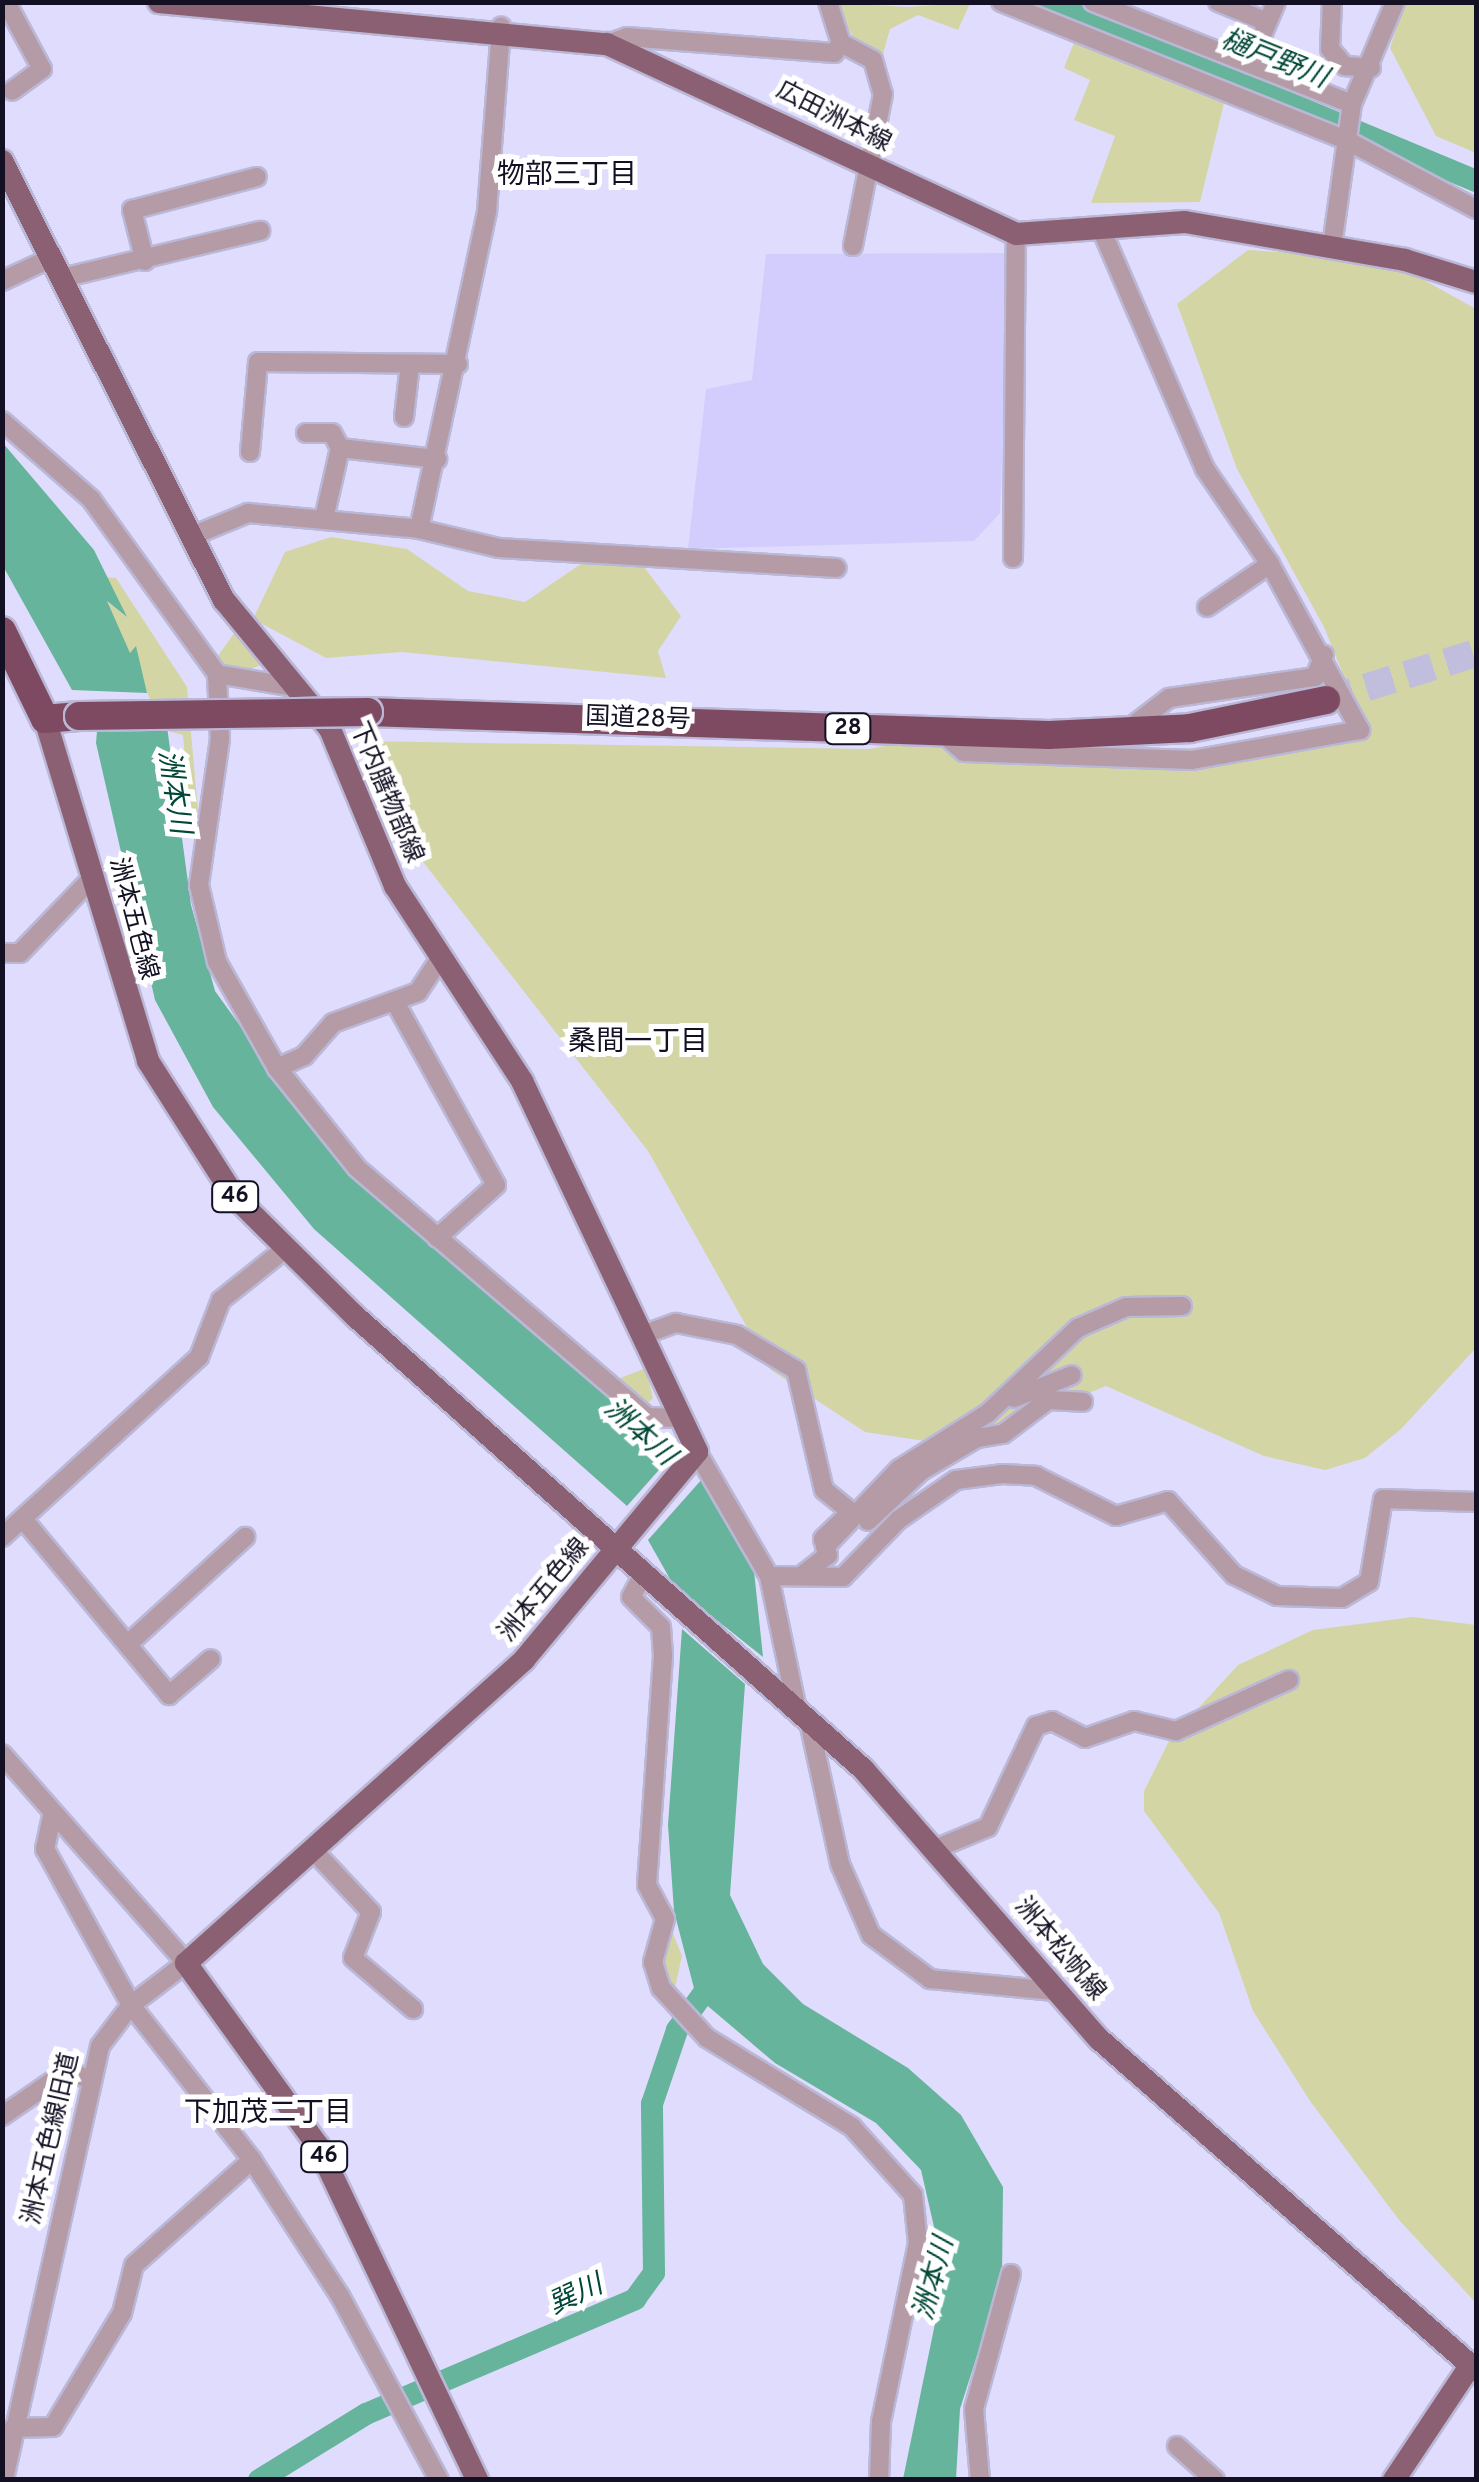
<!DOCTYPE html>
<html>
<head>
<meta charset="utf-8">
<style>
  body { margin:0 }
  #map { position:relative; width:1479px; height:2482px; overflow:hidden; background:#e0dcfd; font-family:Overpass,"Noto Sans JP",sans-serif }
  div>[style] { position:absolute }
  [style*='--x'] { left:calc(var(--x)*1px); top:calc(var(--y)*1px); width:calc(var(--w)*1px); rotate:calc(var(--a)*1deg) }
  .built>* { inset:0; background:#d3cdfe }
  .green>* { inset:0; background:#d3d6a4 }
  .water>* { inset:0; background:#66b49b }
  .river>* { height:22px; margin:-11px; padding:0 11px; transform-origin:11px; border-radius:11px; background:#66b49b }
  .highway-tunnel>* { height:28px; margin-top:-14px; transform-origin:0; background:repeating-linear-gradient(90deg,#c1bddc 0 28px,transparent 0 42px) }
  .roads { filter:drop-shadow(2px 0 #bbb7d6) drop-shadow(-2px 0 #bbb7d6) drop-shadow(0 2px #bbb7d6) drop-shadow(0 -2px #bbb7d6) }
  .minor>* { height:18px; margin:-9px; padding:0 9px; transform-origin:9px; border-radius:9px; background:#b49ba5 }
  .major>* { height:22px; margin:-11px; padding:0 11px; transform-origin:11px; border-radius:11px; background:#8c6073 }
  .highway>* { height:28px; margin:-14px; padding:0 14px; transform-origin:14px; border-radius:14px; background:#7d4a62 }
  .bridges { filter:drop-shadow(2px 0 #bbb7d6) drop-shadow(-2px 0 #bbb7d6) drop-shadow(0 2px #bbb7d6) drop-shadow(0 -2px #bbb7d6) }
  .highway-bridge>* { height:28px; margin:-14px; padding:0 14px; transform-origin:14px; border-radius:14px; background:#7d4a62 }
  span { translate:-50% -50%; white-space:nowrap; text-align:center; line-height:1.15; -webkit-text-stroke:10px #fff; paint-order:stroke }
  .shield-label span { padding:2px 8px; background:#fff; border:2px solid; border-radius:8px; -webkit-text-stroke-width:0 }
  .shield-label { font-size:22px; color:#131023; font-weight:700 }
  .street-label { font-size:25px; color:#131023 }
  .water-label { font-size:28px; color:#004736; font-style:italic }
  .neighbourhood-label { font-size:28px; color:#131023 }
  .frame { position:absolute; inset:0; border:5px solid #131023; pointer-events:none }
</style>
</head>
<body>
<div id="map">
  <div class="built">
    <div style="clip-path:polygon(1010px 253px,1000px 513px,974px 541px,688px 549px,706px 389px,752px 380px,766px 254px)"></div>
  </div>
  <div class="green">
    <div style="clip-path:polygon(835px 3px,907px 7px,970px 3px,958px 30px,918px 15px,890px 29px,883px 54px,854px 39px)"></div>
    <div style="clip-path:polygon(1405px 3px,1476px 3px,1476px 153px,1436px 136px,1390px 48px)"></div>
    <div style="clip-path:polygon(1075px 40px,1224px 103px,1200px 202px,1091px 203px,1115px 136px,1074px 120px,1090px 80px,1064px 68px)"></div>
    <div style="clip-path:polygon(1248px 250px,1386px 259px,1476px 309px,1476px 1348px,1401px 1429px,1365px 1458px,1325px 1470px,1264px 1456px,1106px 1386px,958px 1446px,865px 1432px,771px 1370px,648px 1151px,406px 840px,358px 741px,869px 749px,934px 737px,1116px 754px,1367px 734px,1324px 627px,1237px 469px,1177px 304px)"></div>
    <div style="clip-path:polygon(331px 537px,407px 549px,468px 591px,525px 602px,597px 553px,638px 559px,681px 616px,658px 651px,666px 678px,402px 652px,326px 658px,253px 619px,285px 552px)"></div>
    <div style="clip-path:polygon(102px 577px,116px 578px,187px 687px,198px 812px,190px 812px,183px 735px,164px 730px,106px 601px,127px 617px)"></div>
    <div style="clip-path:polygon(237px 629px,261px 665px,232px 676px,220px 672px,218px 656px)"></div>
    <div style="clip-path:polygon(646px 1368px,653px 1398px,647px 1404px,615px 1380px)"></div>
    <div style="clip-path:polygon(1413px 1617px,1476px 1625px,1476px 2303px,1399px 2220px,1310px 2101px,1253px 2011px,1219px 1913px,1144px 1811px,1144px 1791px,1170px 1739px,1238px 1665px,1313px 1630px)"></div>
    <div style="clip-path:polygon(670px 1926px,682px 1956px,674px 1992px,659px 1964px)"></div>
  </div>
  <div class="water">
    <div style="clip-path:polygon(2px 442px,94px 550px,127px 617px,107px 601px,130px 653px,136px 646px,147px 693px,72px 690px,3px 566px)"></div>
    <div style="clip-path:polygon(166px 719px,191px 905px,215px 991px,323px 1141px,673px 1454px,627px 1506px,314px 1229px,213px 1107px,155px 1000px,96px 743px,98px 720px)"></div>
    <div style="clip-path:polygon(703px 1478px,754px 1571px,763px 1657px,674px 1586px,648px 1540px)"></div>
    <div style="clip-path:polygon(682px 1629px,745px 1684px,730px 1895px,763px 1964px,803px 2004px,908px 2068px,961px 2115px,1003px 2187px,1002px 2277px,960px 2409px,956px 2479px,903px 2479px,945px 2275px,921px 2170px,876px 2123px,775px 2063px,696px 1996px,674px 1911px,668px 1825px)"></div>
  </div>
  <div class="river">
    <div style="--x:1046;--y:2;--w:466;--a:22.6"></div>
    <div style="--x:259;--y:2480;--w:126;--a:-31.7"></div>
    <div style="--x:366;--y:2414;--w:293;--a:-23.1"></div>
    <div style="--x:635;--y:2299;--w:32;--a:-54"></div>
    <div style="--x:654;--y:2273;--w:169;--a:-90.7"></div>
    <div style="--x:652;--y:2104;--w:78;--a:-71.3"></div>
    <div style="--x:677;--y:2030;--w:67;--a:-54.2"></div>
  </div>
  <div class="highway-tunnel">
    <div style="--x:1326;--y:700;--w:157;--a:-17.4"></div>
  </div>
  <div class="roads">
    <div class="minor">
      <div style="--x:6;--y:2;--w:76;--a:61.8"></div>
      <div style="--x:42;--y:69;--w:37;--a:144"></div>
      <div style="--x:828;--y:2;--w:43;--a:72.4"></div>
      <div style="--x:841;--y:43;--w:36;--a:28"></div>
      <div style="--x:873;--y:60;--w:35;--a:74"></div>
      <div style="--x:883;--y:94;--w:155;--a:101.2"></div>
      <div style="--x:1001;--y:2;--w:374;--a:21.8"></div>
      <div style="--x:1348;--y:141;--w:145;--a:28"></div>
      <div style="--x:1093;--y:2;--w:278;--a:21.5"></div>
      <div style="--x:1218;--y:2;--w:48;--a:22.2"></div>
      <div style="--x:1332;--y:2;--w:47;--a:92.4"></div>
      <div style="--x:1330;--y:49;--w:23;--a:49"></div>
      <div style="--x:1345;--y:66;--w:26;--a:4"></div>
      <div style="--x:607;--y:44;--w:21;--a:-19"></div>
      <div style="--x:627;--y:37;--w:208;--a:4.4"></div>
      <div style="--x:834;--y:53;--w:12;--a:-55"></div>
      <div style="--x:1250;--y:64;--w:67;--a:-67.2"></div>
      <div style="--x:1332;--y:246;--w:143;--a:-82"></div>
      <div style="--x:1352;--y:104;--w:111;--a:-67.1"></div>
      <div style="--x:145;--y:261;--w:53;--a:-104.3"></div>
      <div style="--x:132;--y:210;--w:129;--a:-14.8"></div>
      <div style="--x:62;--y:278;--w:204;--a:-13.4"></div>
      <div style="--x:2;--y:281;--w:54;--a:-25.1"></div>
      <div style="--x:404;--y:417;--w:53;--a:-83.5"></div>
      <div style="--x:2;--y:421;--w:118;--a:41.2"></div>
      <div style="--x:91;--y:499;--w:216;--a:54.2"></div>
      <div style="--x:217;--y:674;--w:65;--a:87.4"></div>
      <div style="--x:220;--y:739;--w:148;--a:98.2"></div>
      <div style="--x:199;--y:885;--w:79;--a:76.8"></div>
      <div style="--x:217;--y:962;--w:122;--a:60.5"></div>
      <div style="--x:277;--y:1068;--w:128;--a:51.3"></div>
      <div style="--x:357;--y:1168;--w:383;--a:40.6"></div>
      <div style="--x:648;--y:1417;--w:29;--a:2"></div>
      <div style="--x:306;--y:433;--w:26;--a:0"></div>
      <div style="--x:332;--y:433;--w:17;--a:62"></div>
      <div style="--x:340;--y:448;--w:98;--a:6.5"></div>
      <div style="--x:250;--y:452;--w:90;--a:-84.9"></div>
      <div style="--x:258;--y:362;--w:200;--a:0.6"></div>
      <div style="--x:324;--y:519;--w:73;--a:-77.3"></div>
      <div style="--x:419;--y:529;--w:325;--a:-77.9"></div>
      <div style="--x:487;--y:211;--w:185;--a:-85.6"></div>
      <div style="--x:192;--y:536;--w:61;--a:-22.3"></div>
      <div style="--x:248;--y:513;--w:172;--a:5.3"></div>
      <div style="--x:419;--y:529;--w:82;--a:13.4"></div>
      <div style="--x:499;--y:548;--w:338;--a:3.4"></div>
      <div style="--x:1013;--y:558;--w:324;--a:-89.5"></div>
      <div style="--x:1207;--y:607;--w:76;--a:-34.3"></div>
      <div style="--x:217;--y:674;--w:77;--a:9.7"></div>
      <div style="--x:1126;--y:731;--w:54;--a:-37.5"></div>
      <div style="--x:1169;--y:698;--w:148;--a:-8.2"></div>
      <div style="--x:1315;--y:677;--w:24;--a:-68"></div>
      <div style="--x:941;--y:732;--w:30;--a:41"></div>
      <div style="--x:964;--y:752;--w:228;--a:2"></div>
      <div style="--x:1192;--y:760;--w:171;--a:-10.1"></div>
      <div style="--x:1360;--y:730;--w:189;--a:-118.5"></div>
      <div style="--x:1270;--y:564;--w:115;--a:-124.4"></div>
      <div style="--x:1205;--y:469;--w:259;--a:-113.4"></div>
      <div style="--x:2;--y:953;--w:18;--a:0"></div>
      <div style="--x:20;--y:953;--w:103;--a:-46.2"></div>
      <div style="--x:395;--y:1002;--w:209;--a:61.1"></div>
      <div style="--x:496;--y:1185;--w:79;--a:138.1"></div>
      <div style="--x:277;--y:1068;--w:30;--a:-24"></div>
      <div style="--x:304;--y:1056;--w:44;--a:-48.7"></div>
      <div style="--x:333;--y:1023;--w:90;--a:-20"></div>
      <div style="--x:418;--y:992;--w:42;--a:-56.7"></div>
      <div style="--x:648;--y:1333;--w:30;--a:-20"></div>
      <div style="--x:676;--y:1323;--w:62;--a:11.1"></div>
      <div style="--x:737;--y:1335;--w:69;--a:30.7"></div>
      <div style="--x:796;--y:1370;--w:123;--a:76.9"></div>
      <div style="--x:824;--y:1490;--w:35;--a:39"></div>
      <div style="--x:851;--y:1512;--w:39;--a:136"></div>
      <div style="--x:823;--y:1539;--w:17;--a:73"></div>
      <div style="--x:828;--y:1555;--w:34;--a:142"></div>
      <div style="--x:1014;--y:1398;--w:62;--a:-21.6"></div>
      <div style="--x:697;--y:1452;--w:143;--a:59.9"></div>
      <div style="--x:769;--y:1576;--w:132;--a:78.2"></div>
      <div style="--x:23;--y:1519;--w:229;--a:50.3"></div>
      <div style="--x:169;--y:1695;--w:55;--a:-40.6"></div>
      <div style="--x:868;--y:1521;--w:73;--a:-43.3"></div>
      <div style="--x:921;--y:1471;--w:65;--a:-30.5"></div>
      <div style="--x:977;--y:1438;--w:26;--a:-9"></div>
      <div style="--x:1003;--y:1434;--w:56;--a:-37.1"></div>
      <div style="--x:1048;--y:1400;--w:35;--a:3"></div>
      <div style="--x:2;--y:1537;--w:267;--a:-42.4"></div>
      <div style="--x:199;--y:1357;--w:61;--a:-68.9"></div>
      <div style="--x:221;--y:1300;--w:82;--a:-38.6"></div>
      <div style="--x:825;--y:1547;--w:108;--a:-46.5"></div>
      <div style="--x:899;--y:1469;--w:105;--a:-32.2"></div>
      <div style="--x:988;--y:1413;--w:124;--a:-43.4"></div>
      <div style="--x:1078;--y:1328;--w:52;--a:-23.6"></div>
      <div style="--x:1126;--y:1307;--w:56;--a:-1"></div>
      <div style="--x:644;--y:1573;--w:27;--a:118"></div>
      <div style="--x:631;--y:1597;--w:42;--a:45"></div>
      <div style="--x:661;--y:1627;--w:29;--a:86"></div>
      <div style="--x:663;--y:1656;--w:230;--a:94"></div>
      <div style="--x:647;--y:1885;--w:38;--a:62"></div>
      <div style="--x:665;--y:1919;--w:45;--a:105.6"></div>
      <div style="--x:653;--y:1962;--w:27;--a:73"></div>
      <div style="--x:661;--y:1988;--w:68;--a:47.4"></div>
      <div style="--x:707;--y:2038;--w:170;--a:31.5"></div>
      <div style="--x:852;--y:2127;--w:91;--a:48.1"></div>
      <div style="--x:913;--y:2195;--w:48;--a:84.1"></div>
      <div style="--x:918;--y:2243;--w:182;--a:101.7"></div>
      <div style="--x:881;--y:2421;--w:59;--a:91.9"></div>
      <div style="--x:769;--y:1576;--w:74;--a:0.8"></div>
      <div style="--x:843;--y:1577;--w:79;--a:-46"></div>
      <div style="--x:898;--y:1520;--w:70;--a:-34.6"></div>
      <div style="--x:956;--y:1480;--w:46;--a:-7.4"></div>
      <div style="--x:1002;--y:1474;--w:34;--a:3"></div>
      <div style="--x:1036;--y:1476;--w:89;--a:26.6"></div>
      <div style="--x:1116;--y:1516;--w:54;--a:-16.1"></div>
      <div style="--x:1168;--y:1501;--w:99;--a:48.3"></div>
      <div style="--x:1234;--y:1575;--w:48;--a:26"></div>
      <div style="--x:1277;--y:1596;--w:65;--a:1.8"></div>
      <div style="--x:1342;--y:1598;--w:31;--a:-31"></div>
      <div style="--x:1369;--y:1582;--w:84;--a:-80.4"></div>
      <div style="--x:1383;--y:1499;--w:93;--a:1.8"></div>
      <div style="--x:128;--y:1644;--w:159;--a:-42.4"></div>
      <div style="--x:808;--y:1717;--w:150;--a:77.7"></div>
      <div style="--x:840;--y:1864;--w:77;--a:66.4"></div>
      <div style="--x:871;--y:1935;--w:74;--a:36.7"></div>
      <div style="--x:930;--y:1979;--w:126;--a:5.5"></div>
      <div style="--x:2;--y:1754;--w:278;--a:48.6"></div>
      <div style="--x:186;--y:1963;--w:69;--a:142.6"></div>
      <div style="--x:131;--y:2005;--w:51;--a:127.1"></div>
      <div style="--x:100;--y:2046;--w:444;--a:102.5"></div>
      <div style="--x:52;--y:1816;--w:34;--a:102"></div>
      <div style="--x:45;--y:1849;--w:178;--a:61.1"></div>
      <div style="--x:131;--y:2005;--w:197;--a:52"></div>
      <div style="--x:252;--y:2160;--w:162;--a:57.1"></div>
      <div style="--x:340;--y:2296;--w:209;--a:61.7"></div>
      <div style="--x:935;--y:1849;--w:57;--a:-22.5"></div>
      <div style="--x:988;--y:1827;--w:112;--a:-64.6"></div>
      <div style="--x:1036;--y:1726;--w:17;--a:-17"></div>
      <div style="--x:1052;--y:1721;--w:37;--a:27"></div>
      <div style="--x:1085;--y:1738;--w:52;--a:-19.1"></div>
      <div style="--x:1134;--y:1721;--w:43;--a:13.4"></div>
      <div style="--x:1176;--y:1731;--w:124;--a:-24.3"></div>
      <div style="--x:313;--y:1850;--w:85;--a:46.9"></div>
      <div style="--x:371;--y:1912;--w:49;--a:111.4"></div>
      <div style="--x:353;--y:1958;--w:79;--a:40.4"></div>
      <div style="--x:2;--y:2116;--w:79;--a:-34.7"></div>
      <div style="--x:67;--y:2071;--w:23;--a:20"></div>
      <div style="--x:13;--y:2428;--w:40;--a:-1.4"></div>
      <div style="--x:53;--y:2427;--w:133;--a:-58.8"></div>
      <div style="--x:122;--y:2313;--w:49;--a:-76"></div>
      <div style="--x:134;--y:2265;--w:158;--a:-41.7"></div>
      <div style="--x:1177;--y:2446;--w:51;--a:41.8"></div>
      <div style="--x:980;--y:2480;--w:71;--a:-94.8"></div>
      <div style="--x:974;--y:2409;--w:140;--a:-74.7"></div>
    </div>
    <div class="major">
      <div style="--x:159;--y:2;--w:450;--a:5.4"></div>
      <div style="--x:607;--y:44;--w:451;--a:24.9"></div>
      <div style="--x:1016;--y:234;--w:169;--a:-4.1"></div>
      <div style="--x:1185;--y:222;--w:223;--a:9.8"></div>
      <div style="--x:1405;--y:260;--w:74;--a:17.2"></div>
      <div style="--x:2;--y:161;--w:492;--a:63.2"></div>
      <div style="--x:224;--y:600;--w:167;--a:50.6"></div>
      <div style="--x:330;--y:729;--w:170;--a:67.5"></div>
      <div style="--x:395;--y:886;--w:233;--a:56.9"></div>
      <div style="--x:522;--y:1081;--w:410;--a:64.7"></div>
      <div style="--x:697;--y:1452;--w:271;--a:129.8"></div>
      <div style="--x:524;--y:1660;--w:454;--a:138.1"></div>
      <div style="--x:186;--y:1963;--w:226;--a:54.2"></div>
      <div style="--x:318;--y:2146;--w:370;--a:64.5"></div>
      <div style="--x:45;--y:719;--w:357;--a:73.2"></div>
      <div style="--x:148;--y:1061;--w:160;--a:57.5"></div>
      <div style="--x:234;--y:1196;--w:170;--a:44.8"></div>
      <div style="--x:355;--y:1316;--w:682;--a:41.73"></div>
      <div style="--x:864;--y:1770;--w:357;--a:48.9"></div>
      <div style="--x:1099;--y:2039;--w:502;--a:41.28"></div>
      <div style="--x:1394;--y:2480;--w:137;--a:-56.3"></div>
    </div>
    <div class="highway">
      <div style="--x:2;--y:631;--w:98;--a:64"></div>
      <div style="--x:45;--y:719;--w:34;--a:-5"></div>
      <div style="--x:368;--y:712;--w:681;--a:1.93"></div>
      <div style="--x:1049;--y:735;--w:141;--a:-2.8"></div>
      <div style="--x:1190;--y:728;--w:139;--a:-11.6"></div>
    </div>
  </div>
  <div class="bridges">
    <div class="highway-bridge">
      <div style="--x:79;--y:716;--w:289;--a:-0.8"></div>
    </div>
  </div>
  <div class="shield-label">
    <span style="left:848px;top:729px">28</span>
    <span style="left:235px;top:1197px">46</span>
    <span style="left:324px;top:2157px">46</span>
  </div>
  <div class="street-label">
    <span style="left:833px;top:118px;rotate:27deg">広田洲本線</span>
    <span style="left:638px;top:720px;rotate:2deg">国道28号</span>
    <span style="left:385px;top:793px;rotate:67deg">下内膳物部線</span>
    <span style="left:132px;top:919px;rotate:75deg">洲本五色線</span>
    <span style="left:545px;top:1591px;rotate:-50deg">洲本五色線</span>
    <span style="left:1059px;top:1950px;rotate:50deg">洲本松帆線</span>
    <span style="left:52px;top:2139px;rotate:-77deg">洲本五色線旧道</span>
  </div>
  <div class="water-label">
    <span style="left:1274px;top:60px;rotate:22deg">樋戸野川</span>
    <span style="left:173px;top:792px;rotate:81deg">洲本川</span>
    <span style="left:639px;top:1433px;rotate:42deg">洲本川</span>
    <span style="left:935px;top:2279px;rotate:-75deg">洲本川</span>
    <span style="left:576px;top:2296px;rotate:-25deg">巽川</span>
  </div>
  <div class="neighbourhood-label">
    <span style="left:567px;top:176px">物部三丁目</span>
    <span style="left:638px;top:1043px">桑間一丁目</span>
    <span style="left:268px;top:2114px">下加茂二丁目</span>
  </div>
  <div class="frame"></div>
</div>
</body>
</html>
